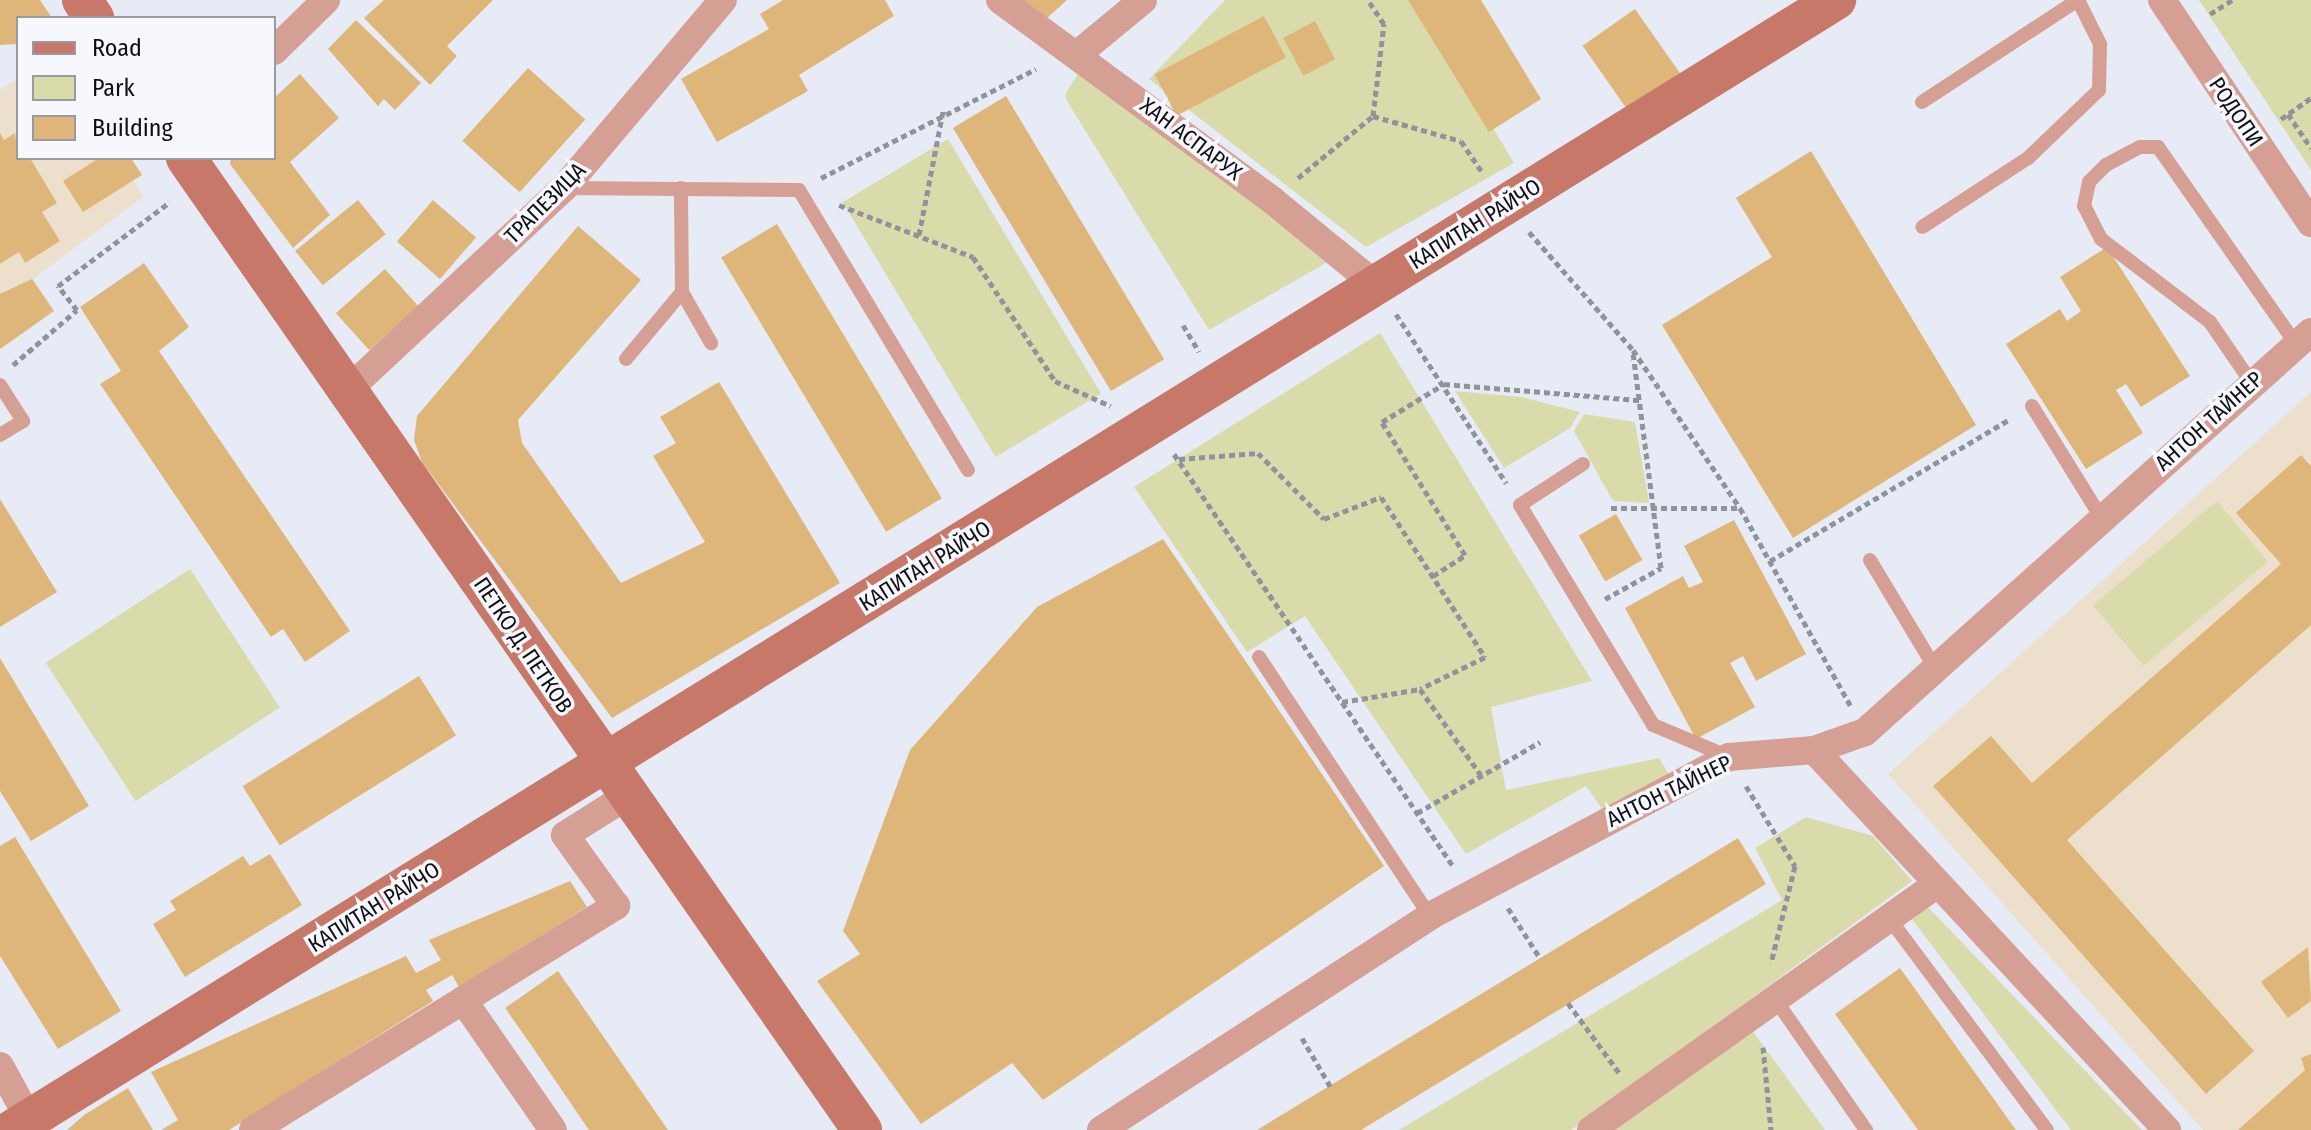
<!DOCTYPE html>
<html>
<head>
<meta charset="utf-8">
<style>
  body { margin:0 }
  #map { position:relative; width:2311px; height:1130px; overflow:hidden; background:#e6ebf6; font-family:"Fira Sans Condensed",sans-serif }
  div>[style] { position:absolute }
  [style*='--x'] { left:calc(var(--x)*1px); top:calc(var(--y)*1px); width:calc(var(--w)*1px); rotate:calc(var(--a)*1deg) }
  .education>* { inset:0; background:#ece0cc }
  .green>* { inset:0; background:#d9dbab; transform-origin:0 0 }
  .building>* { inset:0; background:#dfb679; transform-origin:0 0 }
  .path>* { height:5px; margin-top:-2.5px; transform-origin:0; background:repeating-linear-gradient(90deg,#90939b 0 6px,transparent 0 10px) }
  .lane>* { height:14px; margin:-7px; padding:0 7px; transform-origin:7px; border-radius:7px; background:#d69f94 }
  .street>* { height:28px; margin:-14px; padding:0 14px; transform-origin:14px; border-radius:14px; background:#d69f94 }
  .secondary>* { height:40px; margin:-20px; padding:0 20px; transform-origin:20px; border-radius:20px; background:#c87869 }
  span { translate:-50% -50%; white-space:nowrap; text-align:center; line-height:1.15; -webkit-text-stroke:7px #f7f8fd; paint-order:stroke }
  .street-label { font-size:22px; color:#0f1014 }
  .legend { position:absolute; left:16px; top:16px; width:260px; height:144px; box-sizing:border-box; background:#f7f8fd; border:2px solid #9a9ba0; margin:0; padding:10px 14px; list-style:none; font-size:24px; color:#0f1014 }
  .legend li { display:flex; align-items:center; gap:16px; height:40px }
  .legend b { width:40px; border:2px solid #9a9ba0 }
</style>
</head>
<body>
<div id="map">
  <div class="education">
    <div style="clip-path:polygon(18px 79px,18px 158px,120px 158px,143px 197px,33px 279px,54px 311px,0 349px,0 90px)"></div>
    <div style="clip-path:polygon(2311px 392px,2311px 1130px,2203px 1130px,1888px 774px)"></div>
  </div>
  <div class="green">
    <div style="clip-path:polygon(1225px 0,1416px 0,1514px 163px,1366px 247px,1149px 79px)"></div>
    <div style="clip-path:polygon(2199px 0,2311px 0,2311px 170px)"></div>
    <div style="clip-path:polygon(1082px 67px,1331px 260px,1209px 330px,1070px 106px,1065px 95px)"></div>
    <div style="left:948px;top:139px;width:297px;height:123px;rotate:59deg"></div>
    <div style="clip-path:polygon(1380px 333px,1592px 681px,1491px 707px,1506px 790px,1659px 758px,1671px 778px,1605px 813px,1586px 786px,1466px 854px,1305px 616px,1247px 652px,1134px 487px)"></div>
    <div style="clip-path:polygon(1455px 391px,1521px 397px,1580px 412px,1570px 428px,1504px 468px)"></div>
    <div style="clip-path:polygon(1584px 414px,1635px 422px,1649px 503px,1613px 501px,1574px 431px)"></div>
    <div style="left:2217px;top:501px;width:79px;height:162px;rotate:50deg"></div>
    <div style="left:190px;top:569px;width:165px;height:172px;rotate:57deg"></div>
    <div style="clip-path:polygon(1806px 817px,1873px 836px,1912px 881px,1571px 1130px,1399px 1130px,1782px 900px,1755px 848px)"></div>
    <div style="clip-path:polygon(1928px 907px,2142px 1130px,2071px 1130px,1912px 919px)"></div>
    <div style="clip-path:polygon(1751px 1029px,1825px 1130px,1613px 1130px)"></div>
  </div>
  <div class="building">
    <div style="clip-path:polygon(0 0,40px 0,52px 18px,18px 18px,18px 44px,0 45px)"></div>
    <div style="clip-path:polygon(384px 0,493px 0,447px 46px,457px 56px,430px 85px,364px 18px)"></div>
    <div style="clip-path:polygon(783px 0,885px 0,894px 16px,799px 75px,808px 91px,717px 142px,681px 79px,769px 29px,760px 14px)"></div>
    <div style="clip-path:polygon(1020px 0,1067px 0,1046px 19px)"></div>
    <div style="clip-path:polygon(1408px 0,1481px 0,1541px 99px,1489px 132px)"></div>
    <div style="left:1635px;top:9px;width:80px;height:64px;rotate:55deg"></div>
    <div style="left:1264px;top:16px;width:47px;height:124px;rotate:62deg"></div>
    <div style="clip-path:polygon(356px 20px,421px 83px,395px 110px,384px 99px,378px 106px,328px 49px)"></div>
    <div style="left:1315px;top:21px;width:43px;height:36px;rotate:62deg"></div>
    <div style="left:528px;top:68px;width:77px;height:98px;rotate:42deg"></div>
    <div style="clip-path:polygon(300px 74px,339px 118px,290px 162px,330px 215px,293px 248px,230px 164px,231px 158px,274px 158px,274px 98px)"></div>
    <div style="left:1006px;top:96px;width:307px;height:62px;rotate:59deg"></div>
    <div style="clip-path:polygon(0 133px,4px 140px,15px 133px,18px 158px,30px 158px,57px 203px,42px 212px,60px 241px,25px 263px,19px 252px,0 264px)"></div>
    <div style="clip-path:polygon(1811px 151px,1976px 425px,1793px 538px,1662px 325px,1772px 257px,1736px 198px)"></div>
    <div style="clip-path:polygon(99px 158px,131px 158px,142px 175px,83px 212px,63px 181px)"></div>
    <div style="left:358px;top:200px;width:44px;height:81px;rotate:51deg"></div>
    <div style="left:433px;top:200px;width:57px;height:55px;rotate:41deg"></div>
    <div style="left:777px;top:224px;width:320px;height:65px;rotate:59deg"></div>
    <div style="clip-path:polygon(578px 226px,641px 280px,518px 420px,522px 443px,621px 583px,705px 542px,653px 456px,676px 443px,660px 417px,719px 382px,840px 583px,612px 718px,422px 462px,414px 440px,417px 416px)"></div>
    <div style="clip-path:polygon(2107px 247px,2190px 376px,2141px 407px,2126px 384px,2116px 390px,2143px 433px,2086px 469px,2006px 344px,2060px 309px,2067px 321px,2081px 311px,2060px 277px)"></div>
    <div style="clip-path:polygon(144px 263px,189px 327px,159px 351px,350px 631px,305px 662px,283px 629px,271px 637px,100px 384px,121px 371px,80px 307px)"></div>
    <div style="left:385px;top:269px;width:50px;height:66px;rotate:48deg"></div>
    <div style="clip-path:polygon(32px 279px,54px 311px,0 349px,0 294px)"></div>
    <div style="clip-path:polygon(2301px 455px,2311px 466px,2311px 625px,2067px 840px,2254px 1051px,2206px 1094px,1933px 786px,1991px 736px,2032px 783px,2281px 564px,2236px 513px)"></div>
    <div style="clip-path:polygon(0 499px,57px 592px,0 627px)"></div>
    <div style="left:1616px;top:514px;width:53px;height:43px;rotate:60deg"></div>
    <div style="clip-path:polygon(1734px 520px,1806px 654px,1756px 681px,1743px 656px,1730px 663px,1755px 707px,1696px 739px,1625px 608px,1683px 576px,1689px 588px,1703px 582px,1684px 546px)"></div>
    <div style="clip-path:polygon(1163px 539px,1384px 866px,1043px 1100px,1012px 1063px,921px 1124px,817px 981px,860px 954px,843px 931px,910px 750px,1037px 607px)"></div>
    <div style="clip-path:polygon(0 658px,89px 806px,31px 841px,0 791px)"></div>
    <div style="left:419px;top:676px;width:70px;height:208px;rotate:58deg"></div>
    <div style="clip-path:polygon(15px 837px,121px 1011px,58px 1049px,0 956px,0 846px)"></div>
    <div style="clip-path:polygon(1738px 838px,1766px 884px,1361px 1130px,1257px 1130px)"></div>
    <div style="clip-path:polygon(270px 854px,302px 905px,185px 977px,153px 924px,176px 910px,170px 901px,243px 856px,250px 866px)"></div>
    <div style="clip-path:polygon(570px 881px,587px 907px,459px 987px,452px 975px,426px 990px,433px 1001px,229px 1130px,161px 1130px,178px 1120px,151px 1072px,406px 956px,416px 973px,441px 960px,429px 940px)"></div>
    <div style="clip-path:polygon(2308px 947px,2311px 1001px,2288px 1018px,2261px 982px)"></div>
    <div style="clip-path:polygon(1900px 968px,2016px 1130px,1918px 1130px,1835px 1014px)"></div>
    <div style="clip-path:polygon(558px 971px,668px 1130px,589px 1130px,529px 1042px,505px 1008px)"></div>
    <div style="clip-path:polygon(2311px 1054px,2311px 1130px,2238px 1130px,2305px 1070px,2301px 1058px)"></div>
    <div style="clip-path:polygon(128px 1088px,153px 1130px,67px 1130px,84px 1115px)"></div>
  </div>
  <div class="path">
    <div style="--x:2210;--y:14;--w:26;--a:-32"></div>
    <div style="--x:2288;--y:114;--w:41;--a:55.9"></div>
    <div style="--x:1373;--y:116;--w:91;--a:15.9"></div>
    <div style="--x:1461;--y:141;--w:40;--a:56"></div>
    <div style="--x:2281;--y:119;--w:37;--a:-35"></div>
    <div style="--x:821;--y:178;--w:241;--a:-26.9"></div>
    <div style="--x:1298;--y:178;--w:97;--a:-39.6"></div>
    <div style="--x:1373;--y:116;--w:93;--a:-83.2"></div>
    <div style="--x:1384;--y:24;--w:29;--a:-124"></div>
    <div style="--x:839;--y:205;--w:144;--a:21.2"></div>
    <div style="--x:973;--y:257;--w:149;--a:56.5"></div>
    <div style="--x:1055;--y:381;--w:61;--a:24.1"></div>
    <div style="--x:1529;--y:232;--w:157;--a:48.6"></div>
    <div style="--x:1633;--y:350;--w:191;--a:55.9"></div>
    <div style="--x:1740;--y:508;--w:226;--a:60.8"></div>
    <div style="--x:919;--y:235;--w:126;--a:-79"></div>
    <div style="--x:1396;--y:314;--w:202;--a:56.9"></div>
    <div style="--x:1183;--y:325;--w:31;--a:59"></div>
    <div style="--x:13;--y:365;--w:84;--a:-40.7"></div>
    <div style="--x:77;--y:310;--w:31;--a:-128"></div>
    <div style="--x:58;--y:286;--w:140;--a:-36.9"></div>
    <div style="--x:1174;--y:454;--w:498;--a:55.9"></div>
    <div style="--x:1179;--y:459;--w:79;--a:-4.3"></div>
    <div style="--x:1258;--y:453;--w:93;--a:45"></div>
    <div style="--x:1324;--y:519;--w:61;--a:-21.1"></div>
    <div style="--x:1381;--y:497;--w:191;--a:57"></div>
    <div style="--x:1485;--y:657;--w:72;--a:153.8"></div>
    <div style="--x:1420;--y:689;--w:105;--a:54.7"></div>
    <div style="--x:1611;--y:508;--w:128;--a:0"></div>
    <div style="--x:1770;--y:561;--w:279;--a:-30.6"></div>
    <div style="--x:1433;--y:576;--w:38;--a:-33"></div>
    <div style="--x:1465;--y:555;--w:157;--a:-122"></div>
    <div style="--x:1382;--y:422;--w:73;--a:-31.5"></div>
    <div style="--x:1444;--y:384;--w:197;--a:4.7"></div>
    <div style="--x:1605;--y:599;--w:64;--a:-29"></div>
    <div style="--x:1661;--y:568;--w:217;--a:-97.4"></div>
    <div style="--x:1342;--y:702;--w:79;--a:-9.5"></div>
    <div style="--x:1746;--y:786;--w:94;--a:58.5"></div>
    <div style="--x:1795;--y:866;--w:100;--a:103.9"></div>
    <div style="--x:1417;--y:813;--w:142;--a:-30"></div>
    <div style="--x:1508;--y:908;--w:59;--a:57.4"></div>
    <div style="--x:1568;--y:1003;--w:88;--a:53.8"></div>
    <div style="--x:1302;--y:1038;--w:56;--a:59.7"></div>
    <div style="--x:1763;--y:1047;--w:83;--a:84.5"></div>
  </div>
  <div class="lane">
    <div style="--x:1922;--y:102;--w:186;--a:-33.2"></div>
    <div style="--x:2078;--y:0;--w:49;--a:63.4"></div>
    <div style="--x:2100;--y:44;--w:46;--a:91.2"></div>
    <div style="--x:2099;--y:90;--w:98;--a:136.2"></div>
    <div style="--x:2028;--y:158;--w:126;--a:146.9"></div>
    <div style="--x:564;--y:188;--w:235;--a:0.5"></div>
    <div style="--x:799;--y:190;--w:327;--a:58.9"></div>
    <div style="--x:682;--y:292;--w:59;--a:60.4"></div>
    <div style="--x:626;--y:359;--w:87;--a:-50.1"></div>
    <div style="--x:682;--y:292;--w:104;--a:-90.6"></div>
    <div style="--x:2251;--y:382;--w:73;--a:-124.3"></div>
    <div style="--x:2210;--y:322;--w:137;--a:-142.7"></div>
    <div style="--x:2101;--y:239;--w:37;--a:-117"></div>
    <div style="--x:2084;--y:206;--w:25;--a:-78"></div>
    <div style="--x:2089;--y:182;--w:24;--a:-45"></div>
    <div style="--x:2106;--y:165;--w:38;--a:-28"></div>
    <div style="--x:2140;--y:147;--w:18;--a:0"></div>
    <div style="--x:2158;--y:147;--w:241;--a:55"></div>
    <div style="--x:0;--y:385;--w:43;--a:57.4"></div>
    <div style="--x:23;--y:421;--w:27;--a:149"></div>
    <div style="--x:2032;--y:406;--w:133;--a:58.2"></div>
    <div style="--x:1583;--y:464;--w:75;--a:146.9"></div>
    <div style="--x:1520;--y:505;--w:257;--a:58.8"></div>
    <div style="--x:1653;--y:725;--w:82;--a:22.8"></div>
    <div style="--x:1870;--y:560;--w:128;--a:59"></div>
    <div style="--x:1259;--y:657;--w:310;--a:56.6"></div>
    <div style="--x:1889;--y:918;--w:264;--a:53.3"></div>
    <div style="--x:1775;--y:999;--w:160;--a:55.2"></div>
  </div>
  <div class="street">
    <div style="--x:1000;--y:0;--w:338;--a:36.3"></div>
    <div style="--x:1272;--y:200;--w:134;--a:39.3"></div>
    <div style="--x:2162;--y:0;--w:268;--a:56.3"></div>
    <div style="--x:274;--y:51;--w:73;--a:-44.4"></div>
    <div style="--x:1079;--y:53;--w:83;--a:-39.6"></div>
    <div style="--x:349;--y:389;--w:294;--a:-43.1"></div>
    <div style="--x:564;--y:188;--w:246;--a:-49.8"></div>
    <div style="--x:1814;--y:750;--w:519;--a:47.11"></div>
    <div style="--x:463;--y:1000;--w:158;--a:55.3"></div>
    <div style="--x:0;--y:1066;--w:60;--a:61.3"></div>
    <div style="--x:253;--y:1130;--w:427;--a:-31.7"></div>
    <div style="--x:616;--y:906;--w:87;--a:-125.7"></div>
    <div style="--x:565;--y:835;--w:73;--a:-32.2"></div>
    <div style="--x:1101;--y:1130;--w:392;--a:-33"></div>
    <div style="--x:1430;--y:916;--w:339;--a:-28"></div>
    <div style="--x:1729;--y:757;--w:85;--a:-4.7"></div>
    <div style="--x:1814;--y:750;--w:54;--a:-19.4"></div>
    <div style="--x:1865;--y:732;--w:599;--a:-41.89"></div>
    <div style="--x:1591;--y:1130;--w:423;--a:-35.4"></div>
  </div>
  <div class="secondary">
    <div style="--x:82;--y:0;--w:22;--a:56"></div>
    <div style="--x:186;--y:158;--w:1184;--a:55.18"></div>
    <div style="--x:12;--y:1130;--w:2146;--a:-31.78"></div>
  </div>
  <div class="street-label">
    <span style="left:2236px;top:112px;rotate:56deg">РОДОПИ</span>
    <span style="left:1191px;top:139px;rotate:37deg">ХАН АСПАРУХ</span>
    <span style="left:545px;top:203px;rotate:-45deg">ТРАПЕЗИЦА</span>
    <span style="left:1475px;top:224px;rotate:-32deg">КАПИТАН РАЙЧО</span>
    <span style="left:2209px;top:421px;rotate:-42deg">АНТОН ТАЙНЕР</span>
    <span style="left:925px;top:566px;rotate:-32deg">КАПИТАН РАЙЧО</span>
    <span style="left:523px;top:645px;rotate:56deg">ПЕТКО Д. ПЕТКОВ</span>
    <span style="left:1669px;top:791px;rotate:-26deg">АНТОН ТАЙНЕР</span>
    <span style="left:374px;top:907px;rotate:-32deg">КАПИТАН РАЙЧО</span>
  </div>
  <ul class="legend">
  <li><b style="height:10px;background:#c87869"></b>Road</li>
  <li><b style="height:22px;background:#d9dbab"></b>Park</li>
  <li><b style="height:22px;background:#dfb679"></b>Building</li>
  </ul>
</div>
</body>
</html>
